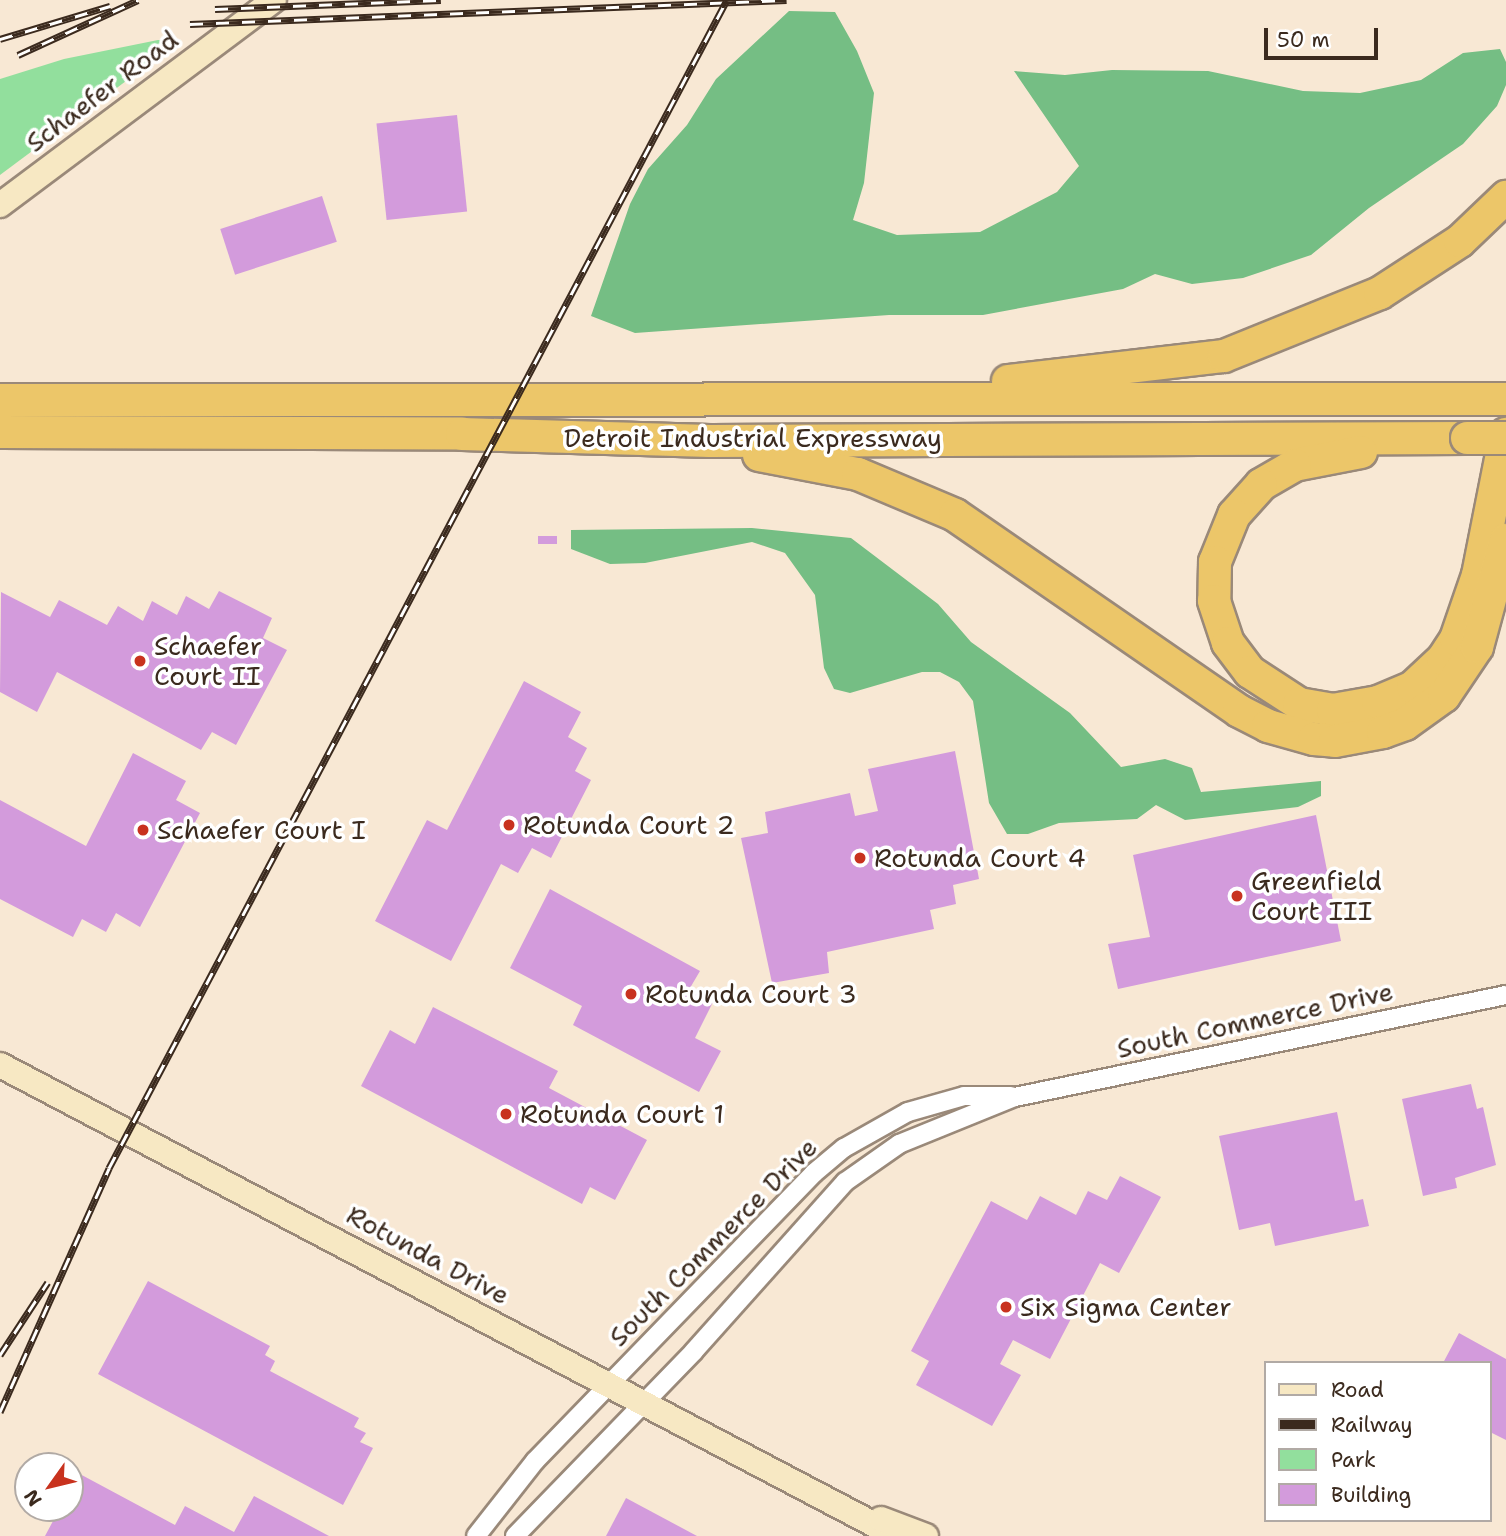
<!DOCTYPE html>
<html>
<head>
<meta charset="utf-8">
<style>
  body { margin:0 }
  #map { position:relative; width:1506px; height:1536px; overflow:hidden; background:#f8e8d4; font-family:"Shantell Sans",sans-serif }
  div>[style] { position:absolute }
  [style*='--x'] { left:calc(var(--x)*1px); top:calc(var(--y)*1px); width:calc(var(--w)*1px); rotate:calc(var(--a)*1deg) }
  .green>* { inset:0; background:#92df9d }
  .forest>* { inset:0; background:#75be84 }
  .building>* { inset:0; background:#d39bdc; transform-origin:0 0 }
  .roads { filter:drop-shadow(2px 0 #9a8979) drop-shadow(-2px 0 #9a8979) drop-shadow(0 2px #9a8979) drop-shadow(0 -2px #9a8979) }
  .minor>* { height:18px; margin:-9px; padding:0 9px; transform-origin:9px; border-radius:9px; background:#fff }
  .secondary>* { height:24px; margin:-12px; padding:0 12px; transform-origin:12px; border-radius:12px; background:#f7e8c3 }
  .motorway>* { height:32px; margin:-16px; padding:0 16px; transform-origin:16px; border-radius:16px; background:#ecc669 }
  .rail>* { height:7px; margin-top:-3.5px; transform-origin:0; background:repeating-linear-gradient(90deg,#fff 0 13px,#3b2a1e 0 26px); box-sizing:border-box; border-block:2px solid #3b2a1e }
  .bridges { filter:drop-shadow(2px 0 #9a8979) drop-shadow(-2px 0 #9a8979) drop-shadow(0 2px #9a8979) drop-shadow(0 -2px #9a8979) }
  .motorway-bridge>* { height:32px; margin:-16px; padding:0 16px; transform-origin:16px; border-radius:16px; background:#ecc669 }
  .dots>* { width:19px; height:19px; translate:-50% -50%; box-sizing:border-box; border:4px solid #fff; border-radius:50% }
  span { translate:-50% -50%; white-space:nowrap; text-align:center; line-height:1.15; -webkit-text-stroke:7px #fff; paint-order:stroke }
  .street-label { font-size:26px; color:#3b2a1e }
  .poi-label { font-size:26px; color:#3b2a1e }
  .left { translate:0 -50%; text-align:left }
  .legend { position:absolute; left:1264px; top:1361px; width:228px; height:161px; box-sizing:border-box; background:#fff; border:2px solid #b1aaa5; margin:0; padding:9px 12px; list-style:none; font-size:21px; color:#3b2a1e }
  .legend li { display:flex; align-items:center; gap:14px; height:35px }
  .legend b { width:35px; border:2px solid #b1aaa5 }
  .north { position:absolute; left:14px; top:1452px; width:70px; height:70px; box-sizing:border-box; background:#fff; border:2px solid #b1aaa5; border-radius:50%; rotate:236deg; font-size:19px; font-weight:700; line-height:28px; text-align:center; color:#3b2a1e }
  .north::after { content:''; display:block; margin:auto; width:24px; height:32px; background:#c8321e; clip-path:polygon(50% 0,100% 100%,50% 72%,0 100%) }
  .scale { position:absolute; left:1264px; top:28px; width:114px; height:32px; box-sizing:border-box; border:4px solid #3b2a1e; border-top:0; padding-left:9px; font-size:21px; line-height:24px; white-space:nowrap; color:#3b2a1e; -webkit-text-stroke:5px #fff; paint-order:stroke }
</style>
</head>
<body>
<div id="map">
  <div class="green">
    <div style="clip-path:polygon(158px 40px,181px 40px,0 175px,0 79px,64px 59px)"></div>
  </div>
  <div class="forest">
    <div style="clip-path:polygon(789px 11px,835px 12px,857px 51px,874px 93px,864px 183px,853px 220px,897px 235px,980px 232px,1057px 192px,1079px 166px,1014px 71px,1065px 75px,1112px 70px,1208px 71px,1303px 91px,1360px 93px,1421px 80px,1463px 53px,1500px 49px,1506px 62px,1506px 85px,1497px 106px,1463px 144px,1369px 208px,1311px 255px,1243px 278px,1192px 284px,1155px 274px,1123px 289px,983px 315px,889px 315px,635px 333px,591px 316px,630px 204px,648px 169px,687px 125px,716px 79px)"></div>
    <div style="clip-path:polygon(752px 528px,851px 538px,938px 604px,971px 642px,1070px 713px,1121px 767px,1165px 759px,1192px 768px,1201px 792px,1321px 781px,1321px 796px,1298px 807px,1185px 820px,1156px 805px,1137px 819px,1059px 823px,1028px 834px,1007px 834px,989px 803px,973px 701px,959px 682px,940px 672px,922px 672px,850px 693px,834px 689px,824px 668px,815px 595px,785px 553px,752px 542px,645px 563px,610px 564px,571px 549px,571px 530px)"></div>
  </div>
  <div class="building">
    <div style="left:457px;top:115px;width:97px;height:81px;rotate:84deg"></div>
    <div style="left:322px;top:196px;width:48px;height:107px;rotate:72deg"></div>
    <div style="left:538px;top:536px;width:19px;height:8px"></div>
    <div style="clip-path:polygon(219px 591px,272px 618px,263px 638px,287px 650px,236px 745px,212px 732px,201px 750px,57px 672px,37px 712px,0 692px,1px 592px,50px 617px,59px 600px,107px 625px,118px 606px,143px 621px,152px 601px,177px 615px,186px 596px,209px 609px)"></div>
    <div style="clip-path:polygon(524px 681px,581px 712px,568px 737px,587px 748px,575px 771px,591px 780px,551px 858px,532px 848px,518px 873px,501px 864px,451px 961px,375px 921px,427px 820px,447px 830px)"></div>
    <div style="clip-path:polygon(955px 751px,979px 879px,953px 885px,956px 904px,930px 910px,934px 929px,827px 952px,829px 973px,772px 983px,741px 838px,768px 833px,765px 812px,850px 793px,855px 816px,878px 811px,868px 769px)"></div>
    <div style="clip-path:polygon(133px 753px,186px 781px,176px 800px,200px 813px,140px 927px,116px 913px,106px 932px,82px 919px,73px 937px,0 899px,0 800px,86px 846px)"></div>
    <div style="clip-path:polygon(1316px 815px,1341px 941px,1118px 989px,1108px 944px,1150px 937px,1133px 855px)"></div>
    <div style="clip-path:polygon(550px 889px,700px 971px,690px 988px,714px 1000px,695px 1038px,721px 1051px,699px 1092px,573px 1025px,582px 1006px,510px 968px)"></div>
    <div style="clip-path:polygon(433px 1007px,558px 1071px,549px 1088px,647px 1140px,615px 1200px,590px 1187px,582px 1204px,361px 1086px,390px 1030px,415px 1044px)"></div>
    <div style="clip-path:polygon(1471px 1084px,1477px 1109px,1483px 1107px,1496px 1165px,1455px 1178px,1457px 1188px,1423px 1196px,1402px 1099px)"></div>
    <div style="clip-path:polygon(1337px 1112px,1355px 1201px,1363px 1199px,1369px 1226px,1275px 1246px,1270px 1223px,1239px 1230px,1219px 1136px)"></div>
    <div style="clip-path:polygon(1120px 1176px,1161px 1197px,1119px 1273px,1100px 1263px,1050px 1359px,1013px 1340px,1000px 1364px,1021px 1375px,992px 1426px,916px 1385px,929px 1361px,911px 1351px,991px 1201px,1027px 1220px,1040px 1196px,1076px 1215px,1088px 1191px,1107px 1200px)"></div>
    <div style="clip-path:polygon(148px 1281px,270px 1346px,265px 1355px,275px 1361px,270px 1371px,359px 1418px,354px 1427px,366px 1433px,360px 1442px,373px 1448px,343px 1505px,98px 1374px)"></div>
    <div style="clip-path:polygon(1459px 1333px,1506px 1359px,1506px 1440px,1490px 1432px,1490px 1363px,1443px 1363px)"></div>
    <div style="clip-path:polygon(78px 1473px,175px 1525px,185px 1506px,234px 1532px,254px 1496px,329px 1536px,45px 1536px,60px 1508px,70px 1508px,70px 1489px)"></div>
    <div style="clip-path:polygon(626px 1498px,697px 1536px,606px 1536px)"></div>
  </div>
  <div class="roads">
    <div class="minor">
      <div style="--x:476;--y:1536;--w:95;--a:-51.8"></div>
      <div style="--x:535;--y:1461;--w:401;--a:-45.9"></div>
      <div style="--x:814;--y:1173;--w:39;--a:-40"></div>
      <div style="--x:844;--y:1148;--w:73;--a:-29.4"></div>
      <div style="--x:908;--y:1112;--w:58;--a:-15.9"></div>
      <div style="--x:964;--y:1096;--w:47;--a:0"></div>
      <div style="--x:515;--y:1536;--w:257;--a:-45.9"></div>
      <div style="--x:694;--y:1351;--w:227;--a:-48.2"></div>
      <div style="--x:845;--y:1182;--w:66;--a:-35.1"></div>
      <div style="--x:899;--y:1144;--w:125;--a:-22.1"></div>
      <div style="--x:1015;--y:1097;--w:501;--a:-11.74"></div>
    </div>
    <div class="secondary">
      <div style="--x:0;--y:205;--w:342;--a:-36.8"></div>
      <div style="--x:0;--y:1065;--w:1012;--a:27.73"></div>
      <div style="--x:881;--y:1519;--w:48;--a:20.7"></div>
    </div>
    <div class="motorway">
      <div style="--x:1008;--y:381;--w:217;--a:-6.6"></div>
      <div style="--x:1224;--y:356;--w:168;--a:-22"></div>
      <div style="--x:1380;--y:293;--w:95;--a:-33"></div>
      <div style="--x:1460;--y:241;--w:64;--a:-43.7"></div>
      <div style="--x:0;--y:400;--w:1506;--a:-0.04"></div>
      <div style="--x:0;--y:432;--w:462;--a:0.2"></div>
      <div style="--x:462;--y:434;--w:248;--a:1.6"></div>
      <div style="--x:710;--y:441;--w:757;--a:-0.23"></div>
      <div style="--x:1361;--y:452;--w:67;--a:168.9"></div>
      <div style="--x:1295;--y:465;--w:39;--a:150"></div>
      <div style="--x:1261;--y:485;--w:40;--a:132"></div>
      <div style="--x:1234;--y:515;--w:51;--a:112"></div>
      <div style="--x:1215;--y:562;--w:39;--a:91"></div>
      <div style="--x:1214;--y:601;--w:44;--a:71.6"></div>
      <div style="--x:1228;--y:643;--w:36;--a:53"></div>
      <div style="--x:1250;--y:672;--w:59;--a:33.1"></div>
      <div style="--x:1299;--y:704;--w:35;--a:10"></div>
      <div style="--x:1333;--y:710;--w:46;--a:-10.1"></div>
      <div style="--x:1378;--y:702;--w:38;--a:-23"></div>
      <div style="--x:1413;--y:687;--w:41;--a:-43"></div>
      <div style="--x:1443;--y:659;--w:24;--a:-57"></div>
      <div style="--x:1456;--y:639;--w:68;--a:-71"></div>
      <div style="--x:1478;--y:575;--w:144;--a:-78.8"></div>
      <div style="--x:759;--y:455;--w:101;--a:10.9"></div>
      <div style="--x:858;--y:474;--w:105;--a:22.9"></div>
      <div style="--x:955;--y:515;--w:345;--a:34.6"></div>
      <div style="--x:1239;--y:711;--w:33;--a:27"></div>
      <div style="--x:1268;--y:726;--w:48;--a:15.8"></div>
      <div style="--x:1314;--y:739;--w:21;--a:5"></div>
      <div style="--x:1335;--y:741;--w:49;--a:-10.6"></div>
      <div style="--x:1383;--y:732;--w:23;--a:-20"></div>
      <div style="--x:1405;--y:724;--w:48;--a:-35.7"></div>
      <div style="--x:1444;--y:696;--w:59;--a:-56"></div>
      <div style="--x:1477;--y:647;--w:111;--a:-74.8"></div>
    </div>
  </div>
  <div class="rail">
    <div style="--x:215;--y:9;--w:226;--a:-2.3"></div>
    <div style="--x:190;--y:24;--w:597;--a:-2.3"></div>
    <div style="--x:0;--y:39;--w:115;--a:-16.7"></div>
    <div style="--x:18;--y:55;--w:132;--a:-24.6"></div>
    <div style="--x:0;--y:1355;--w:87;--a:-56.7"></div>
    <div style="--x:0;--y:1412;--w:267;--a:-65.9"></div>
    <div style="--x:109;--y:1168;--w:1321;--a:-62.12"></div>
  </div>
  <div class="bridges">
    <div class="motorway-bridge">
      <div style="--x:1467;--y:438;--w:39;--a:0"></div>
    </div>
  </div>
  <div class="dots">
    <div style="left:140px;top:661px;background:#c8321e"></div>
    <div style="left:509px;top:825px;background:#c8321e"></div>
    <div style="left:143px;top:830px;background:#c8321e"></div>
    <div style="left:860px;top:858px;background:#c8321e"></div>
    <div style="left:1237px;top:896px;background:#c8321e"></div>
    <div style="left:631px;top:994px;background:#c8321e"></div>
    <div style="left:506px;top:1114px;background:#c8321e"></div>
    <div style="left:1006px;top:1307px;background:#c8321e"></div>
  </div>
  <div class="street-label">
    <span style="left:102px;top:91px;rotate:-37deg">Schaefer Road</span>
    <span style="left:753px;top:438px">Detroit Industrial Expressway</span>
    <span style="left:1255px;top:1020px;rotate:-12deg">South Commerce Drive</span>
    <span style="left:713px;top:1242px;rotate:-45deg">South Commerce Drive</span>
    <span style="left:428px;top:1255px;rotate:28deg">Rotunda Drive</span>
  </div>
  <div class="poi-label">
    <span class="left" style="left:154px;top:661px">Schaefer<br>Court II</span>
    <span class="left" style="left:523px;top:825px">Rotunda Court 2</span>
    <span class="left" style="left:157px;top:830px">Schaefer Court I</span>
    <span class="left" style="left:874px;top:858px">Rotunda Court 4</span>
    <span class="left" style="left:1251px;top:896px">Greenfield<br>Court III</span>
    <span class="left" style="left:645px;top:994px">Rotunda Court 3</span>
    <span class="left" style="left:520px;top:1114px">Rotunda Court 1</span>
    <span class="left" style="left:1020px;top:1307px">Six Sigma Center</span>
  </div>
  <ul class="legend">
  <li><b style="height:9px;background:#f7e8c3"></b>Road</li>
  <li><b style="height:9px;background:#3b2a1e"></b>Railway</li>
  <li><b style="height:19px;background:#92df9d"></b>Park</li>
  <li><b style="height:19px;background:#d39bdc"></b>Building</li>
  </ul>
  <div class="north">N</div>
  <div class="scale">50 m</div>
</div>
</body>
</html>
